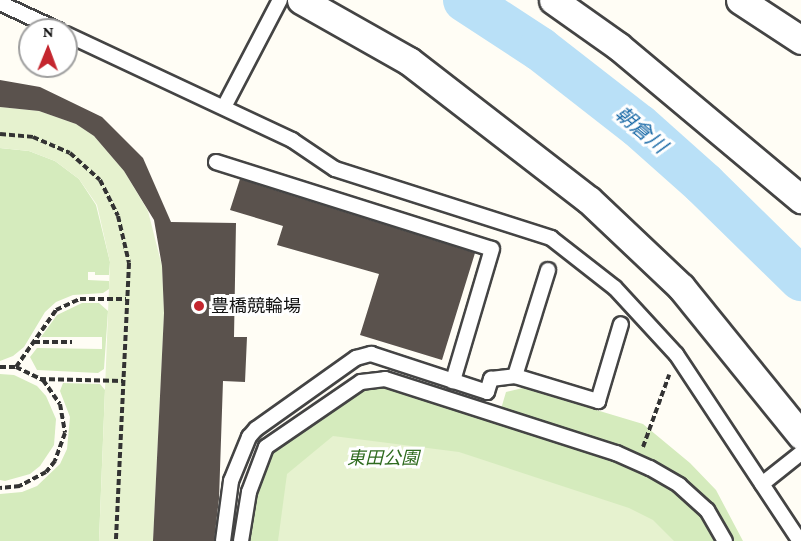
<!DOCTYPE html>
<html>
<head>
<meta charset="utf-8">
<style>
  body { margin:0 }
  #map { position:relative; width:801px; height:541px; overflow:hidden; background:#fffdf5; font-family:"Crimson Pro","Noto Sans JP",serif }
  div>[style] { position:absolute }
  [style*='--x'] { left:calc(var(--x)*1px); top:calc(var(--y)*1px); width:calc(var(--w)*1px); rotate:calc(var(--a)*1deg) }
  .green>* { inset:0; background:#d5ebbd }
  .pitch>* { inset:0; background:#e6f2cf }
  .river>* { height:44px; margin:-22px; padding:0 22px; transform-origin:22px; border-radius:22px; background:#b9e0f7 }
  .building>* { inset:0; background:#5a524d }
  .path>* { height:4px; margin-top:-2px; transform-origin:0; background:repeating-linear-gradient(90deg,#333 0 6px,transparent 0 9px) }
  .roads { filter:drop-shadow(2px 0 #444) drop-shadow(-2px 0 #444) drop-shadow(0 2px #444) drop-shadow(0 -2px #444) }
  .service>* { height:14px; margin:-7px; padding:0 7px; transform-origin:7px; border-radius:7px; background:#fff }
  .minor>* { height:27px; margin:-13.5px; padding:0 13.5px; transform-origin:13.5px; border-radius:13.5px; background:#fff }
  .dots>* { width:16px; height:16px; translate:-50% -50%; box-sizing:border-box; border:3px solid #fff; border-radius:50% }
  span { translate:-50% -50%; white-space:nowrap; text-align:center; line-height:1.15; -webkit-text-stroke:6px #fff; paint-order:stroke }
  .poi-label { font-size:18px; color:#111 }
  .left { translate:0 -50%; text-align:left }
  .park-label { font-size:18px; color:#2f6b1f; font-style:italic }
  .water-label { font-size:20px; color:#1768a6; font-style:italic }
  .north { position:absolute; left:18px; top:18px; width:60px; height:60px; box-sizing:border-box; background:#fff; border:2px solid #a0a0a0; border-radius:50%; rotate:1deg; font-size:16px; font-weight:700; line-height:24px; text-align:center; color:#111 }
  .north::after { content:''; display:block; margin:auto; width:21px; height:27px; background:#c4262e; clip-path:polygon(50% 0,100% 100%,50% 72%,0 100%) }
</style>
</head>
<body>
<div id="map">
  <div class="green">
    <div style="clip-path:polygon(0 148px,29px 151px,55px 161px,79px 179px,96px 205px,110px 262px,109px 275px,95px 275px,95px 272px,88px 272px,88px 280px,109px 281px,109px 289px,103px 293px,73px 295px,56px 302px,45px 312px,24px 347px,13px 356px,0 361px)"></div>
    <div style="clip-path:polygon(82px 303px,99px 303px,108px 311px,104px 369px,98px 373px,37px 370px,30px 357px,37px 348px,102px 349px,102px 337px,41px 337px,57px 315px)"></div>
    <div style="clip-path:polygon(381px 372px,405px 377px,501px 409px,506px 392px,523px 388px,643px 424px,690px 463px,716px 490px,743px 541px,234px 541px,242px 489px,262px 442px,349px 381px,360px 376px)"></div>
    <div style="clip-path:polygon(0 374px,14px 375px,37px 386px,46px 396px,56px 419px,54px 445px,40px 466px,30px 474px,5px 481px,0 480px)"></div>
    <div style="clip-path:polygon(63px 383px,100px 384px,105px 390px,99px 541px,0 541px,0 494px,22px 492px,37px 486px,60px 464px,67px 449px,70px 417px,60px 391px)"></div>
  </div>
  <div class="pitch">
    <div style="clip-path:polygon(0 107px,39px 111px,76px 124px,94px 136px,124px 171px,148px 211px,162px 266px,164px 313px,153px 541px,99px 541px,110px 262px,97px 205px,79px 179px,55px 161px,29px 151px,0 148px)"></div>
    <div style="clip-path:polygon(333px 436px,459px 452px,629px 508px,653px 520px,674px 541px,278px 541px,287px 474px)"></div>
  </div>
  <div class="river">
    <div style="--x:465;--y:0;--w:90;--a:33.2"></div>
    <div style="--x:540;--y:49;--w:125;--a:37.9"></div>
    <div style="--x:639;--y:126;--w:87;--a:41.7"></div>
    <div style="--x:704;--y:184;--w:136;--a:44.4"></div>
  </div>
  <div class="building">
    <div style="clip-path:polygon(0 80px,40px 87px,102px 117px,143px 158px,171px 222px,236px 223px,234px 337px,247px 337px,245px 382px,223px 381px,219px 499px,214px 541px,153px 541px,164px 313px,162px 266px,154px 220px,124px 171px,94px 136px,76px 124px,39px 111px,0 107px)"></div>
    <div style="clip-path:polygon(240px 179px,475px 253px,442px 360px,360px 335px,379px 274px,277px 245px,283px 226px,230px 210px)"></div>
  </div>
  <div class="path">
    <div style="--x:0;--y:134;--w:33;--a:5"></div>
    <div style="--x:33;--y:137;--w:40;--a:23.4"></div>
    <div style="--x:70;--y:153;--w:40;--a:42"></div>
    <div style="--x:100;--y:180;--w:40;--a:63.4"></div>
    <div style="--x:118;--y:216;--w:48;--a:76.8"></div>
    <div style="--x:129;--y:263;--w:278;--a:92.7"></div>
    <div style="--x:34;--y:342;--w:38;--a:0"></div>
    <div style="--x:0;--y:367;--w:16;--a:0"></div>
    <div style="--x:16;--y:367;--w:30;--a:26"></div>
    <div style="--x:43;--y:380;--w:29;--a:55"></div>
    <div style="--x:60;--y:404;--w:29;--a:80"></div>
    <div style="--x:65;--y:433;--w:30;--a:110"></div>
    <div style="--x:55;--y:461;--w:14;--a:129"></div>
    <div style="--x:46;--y:472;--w:30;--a:152"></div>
    <div style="--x:20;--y:486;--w:20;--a:174"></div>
    <div style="--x:16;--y:367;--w:70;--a:-54.9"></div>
    <div style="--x:56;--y:310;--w:26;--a:-25"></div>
    <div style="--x:80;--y:299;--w:46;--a:0"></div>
    <div style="--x:40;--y:379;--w:83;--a:1.4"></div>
    <div style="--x:643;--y:447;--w:77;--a:-70.1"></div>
  </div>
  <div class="roads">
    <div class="service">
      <div style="--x:0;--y:3;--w:64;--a:25"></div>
      <div style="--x:66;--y:34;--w:250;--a:25.1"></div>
      <div style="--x:292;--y:140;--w:52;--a:34"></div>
      <div style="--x:335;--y:169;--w:227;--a:17.7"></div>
      <div style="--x:551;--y:238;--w:81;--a:38"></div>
      <div style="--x:615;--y:288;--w:90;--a:47.3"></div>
      <div style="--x:676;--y:354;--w:224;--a:56.5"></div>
      <div style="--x:224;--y:107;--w:121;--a:-62.4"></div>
      <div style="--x:216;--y:162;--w:289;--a:17.5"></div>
      <div style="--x:492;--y:249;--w:138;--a:106.5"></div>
      <div style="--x:515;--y:376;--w:87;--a:16.8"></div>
      <div style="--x:598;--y:401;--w:80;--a:-73.4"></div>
      <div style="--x:762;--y:484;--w:50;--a:-38.5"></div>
      <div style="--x:223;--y:541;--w:61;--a:-82.4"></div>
      <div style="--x:231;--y:481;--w:48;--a:-67.8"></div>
      <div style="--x:249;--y:437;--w:11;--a:-49"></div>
      <div style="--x:256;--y:429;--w:123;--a:-35.4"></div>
      <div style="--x:356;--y:358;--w:16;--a:-15"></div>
      <div style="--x:371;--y:354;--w:122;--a:18.1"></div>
      <div style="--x:487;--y:392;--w:14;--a:-73"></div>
      <div style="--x:491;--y:379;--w:24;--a:-7"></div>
      <div style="--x:515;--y:376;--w:111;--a:-72.7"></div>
      <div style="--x:241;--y:541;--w:50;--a:-80.7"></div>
      <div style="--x:249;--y:492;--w:48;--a:-69.3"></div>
      <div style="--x:266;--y:447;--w:115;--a:-34.4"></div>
      <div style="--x:361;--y:382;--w:24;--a:-7"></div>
      <div style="--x:385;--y:379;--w:243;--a:17.8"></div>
      <div style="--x:616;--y:453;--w:37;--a:24"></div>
      <div style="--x:650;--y:468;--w:34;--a:30"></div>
      <div style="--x:679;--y:485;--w:38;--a:42"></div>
      <div style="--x:707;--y:510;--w:36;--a:60"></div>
    </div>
    <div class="minor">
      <div style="--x:301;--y:0;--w:124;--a:29.5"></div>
      <div style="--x:409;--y:61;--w:227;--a:37.7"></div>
      <div style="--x:589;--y:200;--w:127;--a:43.4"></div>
      <div style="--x:681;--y:287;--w:191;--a:51"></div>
      <div style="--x:553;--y:0;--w:80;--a:35.3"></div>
      <div style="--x:618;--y:46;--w:239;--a:39.9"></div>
      <div style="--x:740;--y:0;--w:73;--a:33.3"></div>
    </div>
  </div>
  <div class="dots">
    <div style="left:199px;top:306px;background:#c4262e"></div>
  </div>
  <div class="poi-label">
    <span class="left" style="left:211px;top:306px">豊橋競輪場</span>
  </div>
  <div class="park-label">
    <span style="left:383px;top:458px">東田公園</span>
  </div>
  <div class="water-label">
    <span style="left:641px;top:130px;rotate:40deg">朝倉川</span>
  </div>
  <div class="north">N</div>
</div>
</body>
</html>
